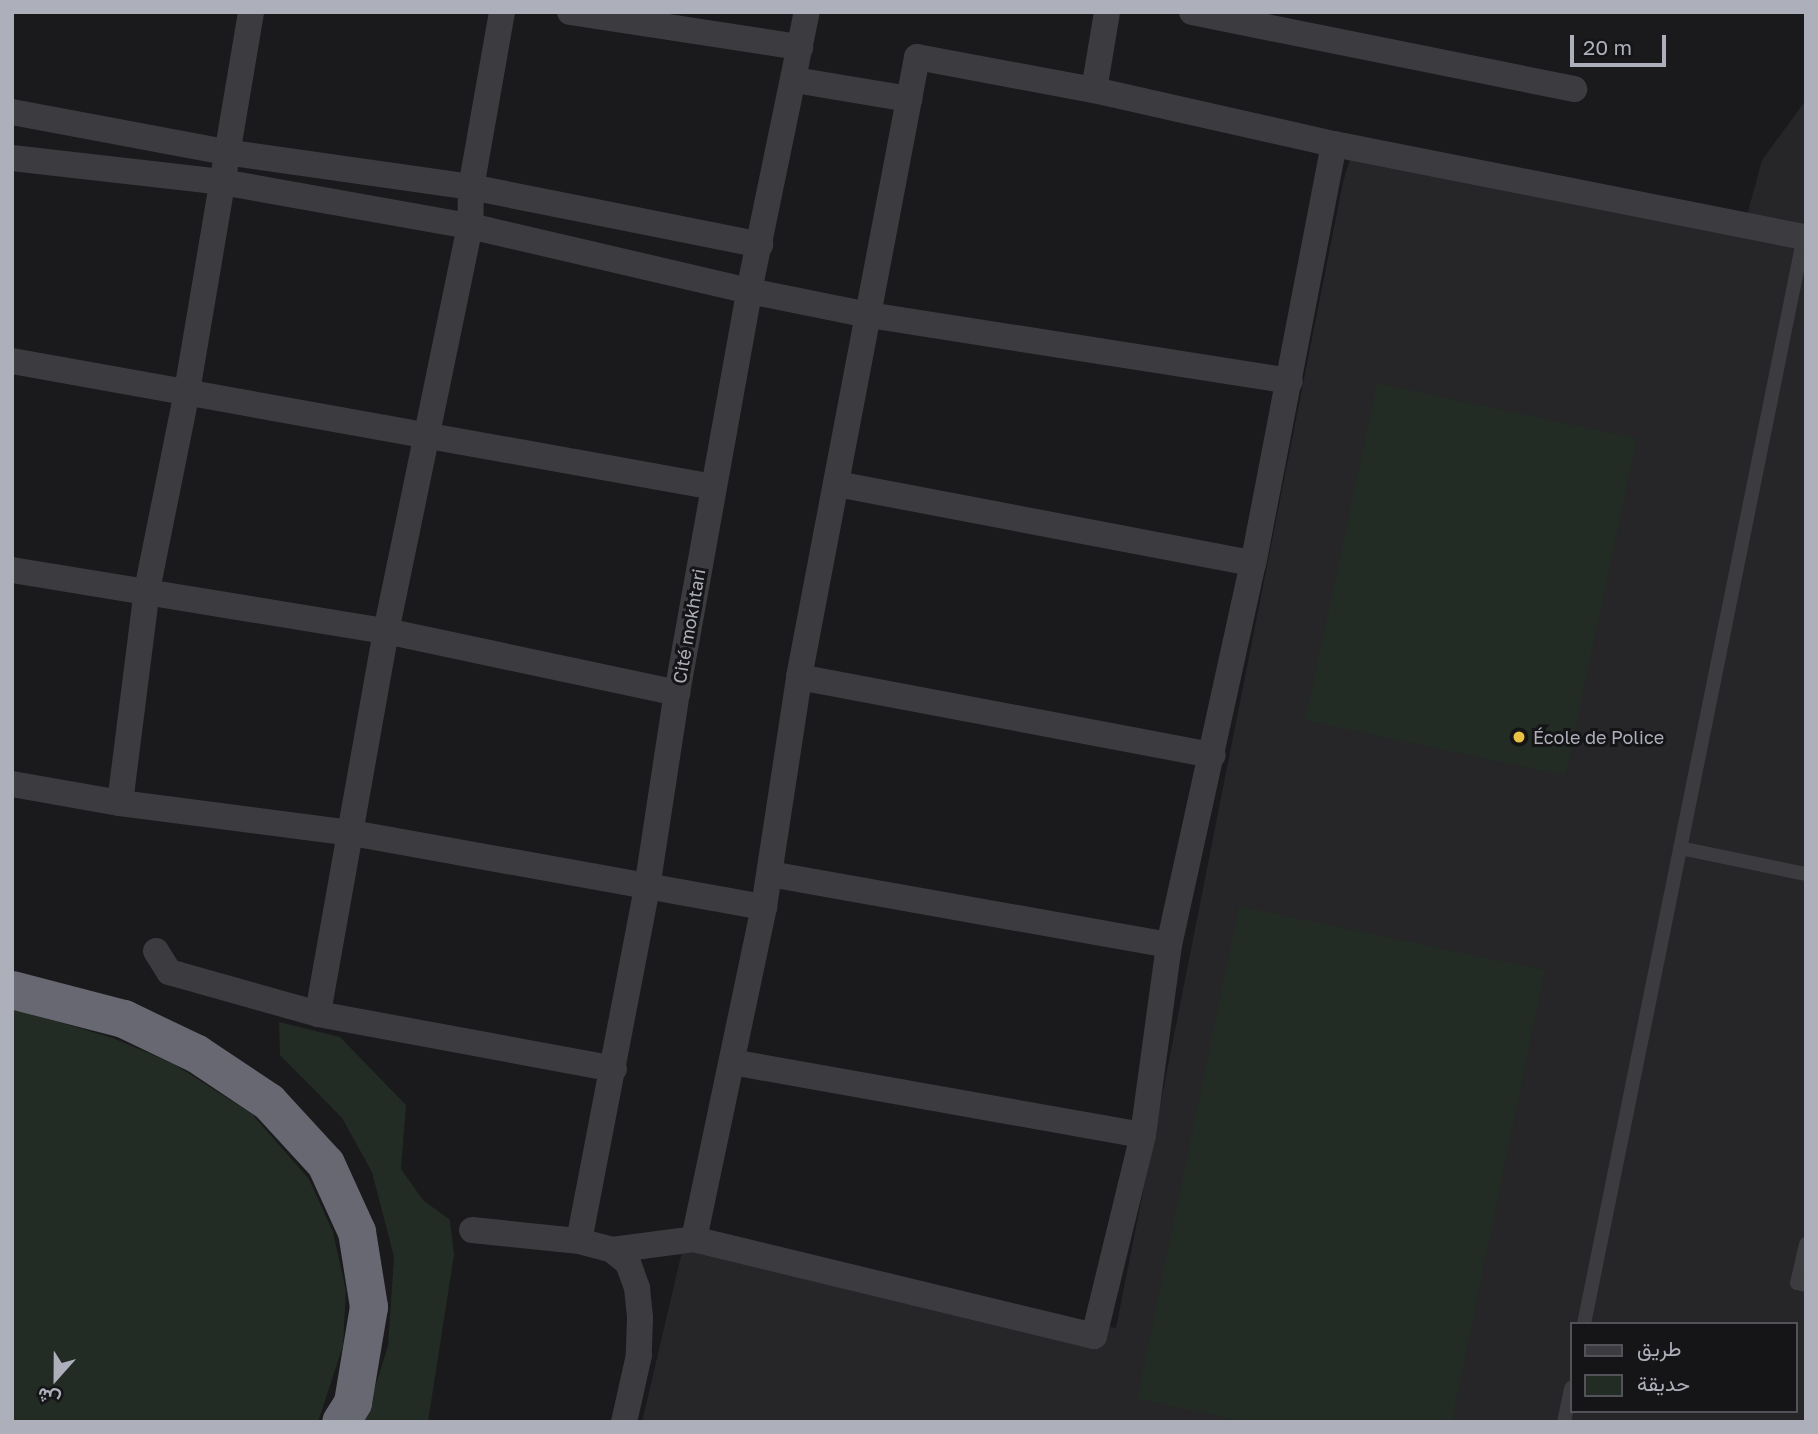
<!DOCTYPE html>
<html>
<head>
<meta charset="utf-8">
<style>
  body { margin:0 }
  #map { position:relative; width:1818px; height:1434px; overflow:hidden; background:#1a191b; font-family:"Golos Text",Vazirmatn,sans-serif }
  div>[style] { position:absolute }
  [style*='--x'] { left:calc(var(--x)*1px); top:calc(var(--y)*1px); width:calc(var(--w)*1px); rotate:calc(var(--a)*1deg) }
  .built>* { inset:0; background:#262528 }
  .green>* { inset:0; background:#232b25; transform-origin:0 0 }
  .lane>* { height:14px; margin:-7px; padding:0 7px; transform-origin:7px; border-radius:7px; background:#3b3b40 }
  .street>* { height:26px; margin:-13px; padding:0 13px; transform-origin:13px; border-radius:13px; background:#3b3b40 }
  .highway>* { height:38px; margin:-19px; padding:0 19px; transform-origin:19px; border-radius:19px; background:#676871 }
  .dots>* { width:19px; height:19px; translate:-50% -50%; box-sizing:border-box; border:4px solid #151416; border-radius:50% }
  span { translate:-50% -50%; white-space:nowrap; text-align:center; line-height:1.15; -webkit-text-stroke:6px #151416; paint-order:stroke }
  .street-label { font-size:18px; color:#adafba }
  .poi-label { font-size:18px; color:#adafba }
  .left { translate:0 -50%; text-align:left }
  .frame { position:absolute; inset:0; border:14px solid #adafba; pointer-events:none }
  .legend { position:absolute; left:1570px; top:1322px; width:228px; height:91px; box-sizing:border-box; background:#151416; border:2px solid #525258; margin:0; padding:9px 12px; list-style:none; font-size:21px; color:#adafba }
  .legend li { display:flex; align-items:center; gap:14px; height:35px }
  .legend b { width:35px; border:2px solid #525258 }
  .north { position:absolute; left:21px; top:1343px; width:70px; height:70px; -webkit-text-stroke:5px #151416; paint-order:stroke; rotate:201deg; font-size:19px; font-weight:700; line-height:28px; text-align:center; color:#adafba }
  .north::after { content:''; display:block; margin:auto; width:24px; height:32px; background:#adafba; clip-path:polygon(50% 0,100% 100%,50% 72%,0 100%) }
  .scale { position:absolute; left:1570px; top:35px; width:96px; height:32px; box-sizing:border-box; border:4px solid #adafba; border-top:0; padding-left:9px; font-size:21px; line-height:24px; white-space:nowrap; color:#adafba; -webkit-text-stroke:5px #151416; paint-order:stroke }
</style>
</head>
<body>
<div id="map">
  <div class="built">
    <div style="clip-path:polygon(evenodd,1806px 100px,1806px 1422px,642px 1422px,684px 1243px,1116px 1328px,1343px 182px,1350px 159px,1743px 230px,1762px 160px,1806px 100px,1571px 1324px,1795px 1324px,1795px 1411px,1571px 1411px,1571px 1324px)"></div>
  </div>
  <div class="green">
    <div style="left:1377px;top:383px;width:266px;height:345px;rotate:12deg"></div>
    <div style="clip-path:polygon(1239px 906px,1545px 970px,1452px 1422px,1245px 1422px,1137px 1399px)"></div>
    <div style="clip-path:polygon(12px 1008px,113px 1038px,174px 1064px,252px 1114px,309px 1179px,333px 1232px,346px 1291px,343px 1346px,318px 1422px,12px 1422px)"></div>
    <div style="clip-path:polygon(279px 1022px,340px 1037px,406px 1105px,401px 1169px,423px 1200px,450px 1220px,454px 1255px,428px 1422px,364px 1422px,388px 1346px,394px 1257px,372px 1172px,342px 1118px,280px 1055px)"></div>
  </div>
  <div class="lane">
    <div style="--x:1680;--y:848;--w:129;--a:11.7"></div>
    <div style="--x:1806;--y:1244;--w:40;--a:103"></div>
    <div style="--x:1797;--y:1283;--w:9;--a:13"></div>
    <div style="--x:1584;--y:1324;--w:1115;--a:-78.57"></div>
    <div style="--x:1564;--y:1422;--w:35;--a:-78"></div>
  </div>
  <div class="street">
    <div style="--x:502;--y:12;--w:178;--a:100"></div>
    <div style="--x:471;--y:187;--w:39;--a:91"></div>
    <div style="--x:470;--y:226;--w:414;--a:101.7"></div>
    <div style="--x:386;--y:631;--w:389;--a:100.1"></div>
    <div style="--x:318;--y:1014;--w:301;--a:10.5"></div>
    <div style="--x:570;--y:12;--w:233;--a:8.7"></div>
    <div style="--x:1192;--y:12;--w:390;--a:11.4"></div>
    <div style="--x:795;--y:80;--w:116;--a:9.5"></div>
    <div style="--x:1094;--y:90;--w:79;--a:-80.5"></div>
    <div style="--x:12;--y:112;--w:217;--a:10.6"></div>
    <div style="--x:225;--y:152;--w:248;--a:8.1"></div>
    <div style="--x:471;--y:187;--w:295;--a:11.3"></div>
    <div style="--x:1334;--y:144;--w:427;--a:100.9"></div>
    <div style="--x:1253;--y:563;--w:391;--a:102.4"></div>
    <div style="--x:1169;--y:945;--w:192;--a:97.8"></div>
    <div style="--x:1143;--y:1135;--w:207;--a:103.7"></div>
    <div style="--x:1094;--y:1336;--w:412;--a:-166.4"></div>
    <div style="--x:694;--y:1239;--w:339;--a:-78.1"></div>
    <div style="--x:764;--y:907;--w:233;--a:-81.3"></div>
    <div style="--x:799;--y:677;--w:631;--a:-79.22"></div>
    <div style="--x:917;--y:57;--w:180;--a:10.6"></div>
    <div style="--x:1094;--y:90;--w:246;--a:12.7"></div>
    <div style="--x:1334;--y:144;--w:478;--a:11.2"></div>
    <div style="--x:12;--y:158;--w:211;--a:6.5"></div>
    <div style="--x:222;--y:182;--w:252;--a:10.1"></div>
    <div style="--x:470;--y:226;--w:286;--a:13.1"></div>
    <div style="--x:749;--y:291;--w:122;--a:11.3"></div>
    <div style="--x:869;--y:315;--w:426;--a:8.9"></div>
    <div style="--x:12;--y:361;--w:713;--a:10.18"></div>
    <div style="--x:837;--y:484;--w:423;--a:10.8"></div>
    <div style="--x:12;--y:570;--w:379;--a:9.3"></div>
    <div style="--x:386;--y:631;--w:298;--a:12"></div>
    <div style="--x:799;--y:677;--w:421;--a:10.7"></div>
    <div style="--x:12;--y:784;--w:110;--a:10"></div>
    <div style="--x:120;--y:803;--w:234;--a:7.4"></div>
    <div style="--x:352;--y:833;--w:419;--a:10.2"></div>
    <div style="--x:120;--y:803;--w:215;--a:-82.8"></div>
    <div style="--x:147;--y:590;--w:203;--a:-78.6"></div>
    <div style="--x:187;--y:391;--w:384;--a:-80.4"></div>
    <div style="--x:770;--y:874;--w:405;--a:10.1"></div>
    <div style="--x:156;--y:951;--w:25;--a:58"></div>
    <div style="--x:169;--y:972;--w:155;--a:15.7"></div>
    <div style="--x:732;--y:1062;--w:417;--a:10.1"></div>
    <div style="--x:472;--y:1230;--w:108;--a:5.9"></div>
    <div style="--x:579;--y:1241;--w:34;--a:15"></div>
    <div style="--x:612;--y:1250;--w:21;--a:39"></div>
    <div style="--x:628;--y:1263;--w:27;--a:70"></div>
    <div style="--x:637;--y:1288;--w:30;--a:84"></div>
    <div style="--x:640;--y:1318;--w:37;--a:92"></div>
    <div style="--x:639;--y:1355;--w:69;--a:102.6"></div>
    <div style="--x:579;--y:1241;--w:359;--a:-79.1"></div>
    <div style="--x:647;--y:888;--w:197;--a:-81.3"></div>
    <div style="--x:677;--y:693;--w:408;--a:-79.8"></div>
    <div style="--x:749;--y:291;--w:285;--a:-78.3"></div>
    <div style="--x:612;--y:1250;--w:83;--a:-7.6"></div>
  </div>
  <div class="highway">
    <div style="--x:12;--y:990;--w:116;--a:14.5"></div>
    <div style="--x:124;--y:1019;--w:81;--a:25.6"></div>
    <div style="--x:197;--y:1054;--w:87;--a:33.7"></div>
    <div style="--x:269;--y:1102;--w:84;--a:47.4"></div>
    <div style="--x:326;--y:1164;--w:75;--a:65.5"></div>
    <div style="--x:357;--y:1232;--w:76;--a:80.9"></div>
    <div style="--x:369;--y:1307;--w:97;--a:99.5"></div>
    <div style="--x:353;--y:1403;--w:22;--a:122"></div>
  </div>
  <div class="dots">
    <div style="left:1519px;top:737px;background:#e9c244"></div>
  </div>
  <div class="street-label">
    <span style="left:689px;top:626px;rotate:-80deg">Cité mokhtari</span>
  </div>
  <div class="poi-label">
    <span class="left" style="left:1533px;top:737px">École de Police</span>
  </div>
  <div class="frame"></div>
  <ul class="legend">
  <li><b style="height:9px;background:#3b3b40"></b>طريق</li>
  <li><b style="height:19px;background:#232b25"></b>حديقة</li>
  </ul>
  <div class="north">ش</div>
  <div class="scale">20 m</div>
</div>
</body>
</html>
